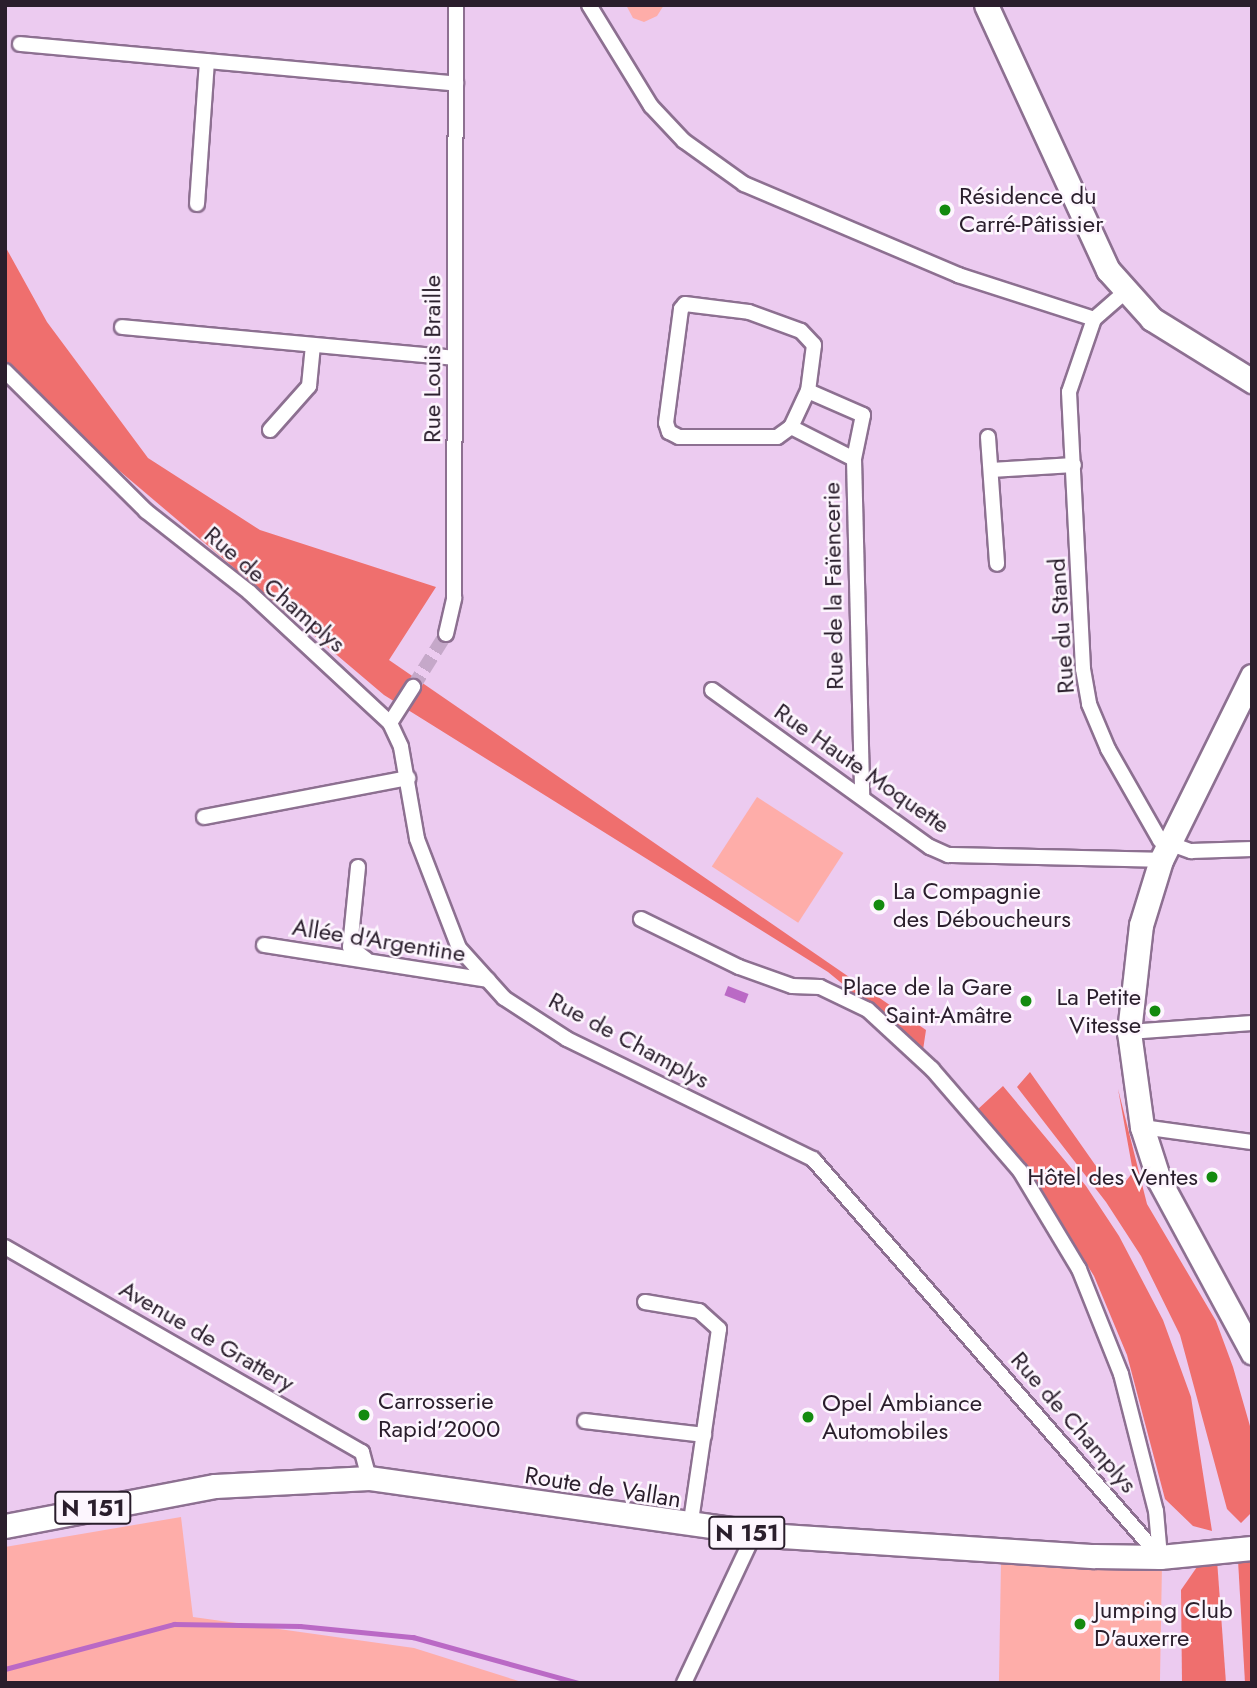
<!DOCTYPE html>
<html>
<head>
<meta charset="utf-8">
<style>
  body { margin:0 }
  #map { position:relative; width:1257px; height:1688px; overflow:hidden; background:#eccbf0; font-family:Jost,sans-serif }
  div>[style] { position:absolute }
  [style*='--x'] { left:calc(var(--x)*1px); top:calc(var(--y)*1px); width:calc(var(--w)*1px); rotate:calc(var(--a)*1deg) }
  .green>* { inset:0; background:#feada9; transform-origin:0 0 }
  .forest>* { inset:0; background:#ef6f6e }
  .water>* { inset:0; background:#ba69c5; transform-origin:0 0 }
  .stream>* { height:4.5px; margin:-2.25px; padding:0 2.25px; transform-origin:2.25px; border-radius:2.25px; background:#ba69c5 }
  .street-tunnel>* { height:14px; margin-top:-7px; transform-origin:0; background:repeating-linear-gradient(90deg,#c5a8c9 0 14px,transparent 0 21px) }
  .roads { filter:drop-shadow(2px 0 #8d7091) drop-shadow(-2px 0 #8d7091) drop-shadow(0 2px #8d7091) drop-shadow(0 -2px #8d7091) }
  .street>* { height:14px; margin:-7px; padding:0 7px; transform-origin:7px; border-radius:7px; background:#fff }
  .primary>* { height:23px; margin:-11.5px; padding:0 11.5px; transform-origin:11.5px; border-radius:11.5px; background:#fff }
  .dots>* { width:19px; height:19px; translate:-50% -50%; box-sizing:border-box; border:4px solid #fdf6fe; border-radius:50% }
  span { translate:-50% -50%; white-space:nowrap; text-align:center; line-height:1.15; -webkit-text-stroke:5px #fdf6fe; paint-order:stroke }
  .shield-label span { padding:2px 5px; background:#fdf6fe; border:2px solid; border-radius:5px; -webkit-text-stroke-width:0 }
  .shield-label { font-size:23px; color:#2a1e2c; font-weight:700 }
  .poi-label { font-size:24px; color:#2a1e2c }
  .left { translate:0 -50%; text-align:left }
  .right { translate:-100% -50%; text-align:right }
  .street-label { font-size:24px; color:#2a1e2c }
  .frame { position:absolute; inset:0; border:7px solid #2a1e2c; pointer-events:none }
</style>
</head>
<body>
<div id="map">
  <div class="green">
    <div style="clip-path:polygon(626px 5px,664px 5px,657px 16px,644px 22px,633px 18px)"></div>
    <div style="left:757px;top:797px;width:103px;height:83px;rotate:33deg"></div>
    <div style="clip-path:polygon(181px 1517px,193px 1617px,414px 1648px,525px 1683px,5px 1683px,5px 1547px)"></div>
    <div style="left:1001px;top:1563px;width:161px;height:120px;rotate:1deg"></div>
  </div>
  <div class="forest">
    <div style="clip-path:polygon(5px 246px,47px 322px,148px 458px,260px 530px,436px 587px,389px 660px,926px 1030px,923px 1050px,828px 972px,384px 695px,63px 423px,5px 362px)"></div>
    <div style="clip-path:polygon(1030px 1072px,1110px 1186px,1123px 1185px,1133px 1172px,1118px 1089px,1147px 1204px,1216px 1321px,1233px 1367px,1252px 1433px,1252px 1512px,1241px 1523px,1227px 1509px,1180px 1335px,1141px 1256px,1106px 1202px,1017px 1087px)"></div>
    <div style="clip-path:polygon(1003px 1086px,1086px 1186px,1119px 1236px,1163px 1320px,1191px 1397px,1212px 1531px,1193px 1526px,1165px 1499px,1127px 1355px,1094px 1276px,1023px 1162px,977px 1110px)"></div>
    <div style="clip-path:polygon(1252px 1559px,1252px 1683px,1245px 1683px,1238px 1560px)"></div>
    <div style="clip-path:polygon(1217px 1560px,1226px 1683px,1182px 1683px,1181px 1590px,1199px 1564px)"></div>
  </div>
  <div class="water">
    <div style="left:728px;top:986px;width:22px;height:10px;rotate:21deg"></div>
  </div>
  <div class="stream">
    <div style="--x:5;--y:1669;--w:175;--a:-14.9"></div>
    <div style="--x:174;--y:1624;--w:126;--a:0.9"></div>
    <div style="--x:300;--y:1626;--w:114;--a:5.6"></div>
    <div style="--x:413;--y:1637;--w:172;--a:15.5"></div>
  </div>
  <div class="street-tunnel">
    <div style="--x:413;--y:687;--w:62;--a:-58.1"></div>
  </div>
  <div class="roads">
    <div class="street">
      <div style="--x:589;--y:5;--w:119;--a:58.5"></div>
      <div style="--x:651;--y:106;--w:48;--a:46.7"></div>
      <div style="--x:684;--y:141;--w:74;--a:35.6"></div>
      <div style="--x:744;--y:184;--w:233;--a:23"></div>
      <div style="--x:958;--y:275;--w:143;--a:17.9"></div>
      <div style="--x:20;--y:44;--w:438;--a:5.2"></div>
      <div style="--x:197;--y:204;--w:143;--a:-86"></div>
      <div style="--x:1125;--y:292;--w:41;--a:138.9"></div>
      <div style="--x:1094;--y:319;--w:77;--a:108.9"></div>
      <div style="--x:1069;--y:392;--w:277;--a:87.1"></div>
      <div style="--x:1083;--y:669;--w:36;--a:80"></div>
      <div style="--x:1089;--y:704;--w:49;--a:67.1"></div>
      <div style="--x:1108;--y:749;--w:105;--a:60.3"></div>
      <div style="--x:1160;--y:840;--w:33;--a:20"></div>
      <div style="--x:1191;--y:851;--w:61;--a:-1.9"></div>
      <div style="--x:122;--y:327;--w:334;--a:5.3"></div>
      <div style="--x:5;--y:371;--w:199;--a:44.8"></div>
      <div style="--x:146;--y:511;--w:131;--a:38.2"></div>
      <div style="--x:249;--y:592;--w:192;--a:42.9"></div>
      <div style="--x:390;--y:723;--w:26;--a:65"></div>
      <div style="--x:401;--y:747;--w:93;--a:80.1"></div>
      <div style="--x:417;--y:839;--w:117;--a:68.9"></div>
      <div style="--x:459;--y:948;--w:67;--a:48"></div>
      <div style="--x:504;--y:998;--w:75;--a:33.1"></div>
      <div style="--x:567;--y:1039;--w:274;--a:26"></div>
      <div style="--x:813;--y:1159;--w:528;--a:48.92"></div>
      <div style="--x:791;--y:427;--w:17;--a:144"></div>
      <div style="--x:777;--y:437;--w:98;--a:180"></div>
      <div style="--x:679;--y:437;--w:11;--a:-153"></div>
      <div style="--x:669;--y:432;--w:9;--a:-108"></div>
      <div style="--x:666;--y:423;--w:115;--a:-82.5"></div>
      <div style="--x:681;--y:309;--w:6;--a:-51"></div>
      <div style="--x:685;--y:304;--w:64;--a:7.1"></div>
      <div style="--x:749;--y:312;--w:55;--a:20.1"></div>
      <div style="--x:801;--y:331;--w:19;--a:47"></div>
      <div style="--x:814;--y:345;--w:46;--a:97.4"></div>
      <div style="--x:270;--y:430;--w:59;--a:-48.4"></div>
      <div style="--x:309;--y:386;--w:41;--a:-84.4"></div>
      <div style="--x:988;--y:437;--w:127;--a:85.9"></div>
      <div style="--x:854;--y:459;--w:71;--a:-153.1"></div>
      <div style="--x:791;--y:427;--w:40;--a:-65"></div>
      <div style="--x:808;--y:391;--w:60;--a:23.6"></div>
      <div style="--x:863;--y:415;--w:45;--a:101.6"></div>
      <div style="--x:854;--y:459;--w:338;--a:88.6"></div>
      <div style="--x:991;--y:470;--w:83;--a:-3.4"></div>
      <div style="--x:446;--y:634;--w:37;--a:-77"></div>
      <div style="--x:454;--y:598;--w:593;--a:-89.81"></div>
      <div style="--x:712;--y:690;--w:269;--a:35.8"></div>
      <div style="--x:930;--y:847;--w:20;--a:24"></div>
      <div style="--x:948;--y:855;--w:213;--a:1.3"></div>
      <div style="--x:390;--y:723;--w:43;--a:-57.4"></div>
      <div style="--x:204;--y:817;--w:208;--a:-10.8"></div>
      <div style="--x:358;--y:867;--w:80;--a:95.7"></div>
      <div style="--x:350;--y:947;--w:20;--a:37"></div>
      <div style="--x:641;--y:919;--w:109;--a:26.1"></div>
      <div style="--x:739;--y:967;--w:56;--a:19.7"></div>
      <div style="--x:792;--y:986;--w:28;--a:2"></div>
      <div style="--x:820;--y:987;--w:53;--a:25.6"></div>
      <div style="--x:868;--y:1010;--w:87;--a:42.7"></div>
      <div style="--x:932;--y:1069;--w:135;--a:49.2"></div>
      <div style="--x:1020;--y:1171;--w:114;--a:59"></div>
      <div style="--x:1079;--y:1269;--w:113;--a:68.2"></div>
      <div style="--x:1121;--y:1374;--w:141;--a:75.7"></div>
      <div style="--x:1156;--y:1511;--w:46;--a:85"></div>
      <div style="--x:264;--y:945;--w:227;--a:8.9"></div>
      <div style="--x:1129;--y:1032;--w:123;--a:-4.2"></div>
      <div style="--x:1142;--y:1127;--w:111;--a:7.8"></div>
      <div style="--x:5;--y:1247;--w:412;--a:29.9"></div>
      <div style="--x:362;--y:1452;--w:27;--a:75"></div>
      <div style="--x:645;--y:1302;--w:55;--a:9.5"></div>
      <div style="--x:699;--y:1311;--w:27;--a:42"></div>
      <div style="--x:719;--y:1329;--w:200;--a:98.3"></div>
      <div style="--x:585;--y:1421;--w:120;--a:6.7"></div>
      <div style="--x:684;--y:1683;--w:165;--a:-64.8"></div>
    </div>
    <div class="primary">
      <div style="--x:986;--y:5;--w:292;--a:65.3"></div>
      <div style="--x:1108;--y:270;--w:66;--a:48.1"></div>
      <div style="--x:1152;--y:319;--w:118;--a:31.8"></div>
      <div style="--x:1252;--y:676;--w:205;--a:116.3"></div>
      <div style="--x:1161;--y:860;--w:68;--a:107.1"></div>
      <div style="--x:1141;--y:925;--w:108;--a:96.4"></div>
      <div style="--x:1129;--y:1032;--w:96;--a:82.2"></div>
      <div style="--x:1142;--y:1127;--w:56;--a:72.2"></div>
      <div style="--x:1159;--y:1180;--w:196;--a:61.6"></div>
      <div style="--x:5;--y:1526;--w:214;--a:-10.8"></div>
      <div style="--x:215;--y:1486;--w:154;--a:-3"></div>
      <div style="--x:369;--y:1478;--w:417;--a:8"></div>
      <div style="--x:782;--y:1536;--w:313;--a:3.7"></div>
      <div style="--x:1094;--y:1556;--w:66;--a:0.9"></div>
      <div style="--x:1160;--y:1557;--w:92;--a:-5.6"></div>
    </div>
  </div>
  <div class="dots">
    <div style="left:945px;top:210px;background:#138a0f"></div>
    <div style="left:879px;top:905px;background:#138a0f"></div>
    <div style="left:1026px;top:1001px;background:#138a0f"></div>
    <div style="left:1155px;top:1011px;background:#138a0f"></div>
    <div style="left:1212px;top:1177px;background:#138a0f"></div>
    <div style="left:364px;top:1415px;background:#138a0f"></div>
    <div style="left:808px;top:1417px;background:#138a0f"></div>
    <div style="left:1080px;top:1624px;background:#138a0f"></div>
  </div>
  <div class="shield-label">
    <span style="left:93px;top:1508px">N 151</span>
    <span style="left:747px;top:1533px">N 151</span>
  </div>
  <div class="poi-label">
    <span class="left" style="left:959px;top:210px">Résidence du<br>Carré-Pâtissier</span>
    <span class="left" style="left:893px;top:905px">La Compagnie<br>des Déboucheurs</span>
    <span class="right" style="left:1012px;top:1001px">Place de la Gare<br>Saint-Amâtre</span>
    <span class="right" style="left:1141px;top:1011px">La Petite<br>Vitesse</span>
    <span class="right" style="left:1198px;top:1177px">Hôtel des Ventes</span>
    <span class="left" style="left:378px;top:1415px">Carrosserie<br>Rapid'2000</span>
    <span class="left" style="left:822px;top:1417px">Opel Ambiance<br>Automobiles</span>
    <span class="left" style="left:1094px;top:1624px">Jumping Club<br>D'auxerre</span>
  </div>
  <div class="street-label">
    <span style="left:432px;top:359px;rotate:-90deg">Rue Louis Braille</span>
    <span style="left:833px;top:586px;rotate:-91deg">Rue de la Faïencerie</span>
    <span style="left:275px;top:589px;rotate:41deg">Rue de Champlys</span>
    <span style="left:1061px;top:626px;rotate:-94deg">Rue du Stand</span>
    <span style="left:862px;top:768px;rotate:35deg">Rue Haute Moquette</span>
    <span style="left:379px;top:940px;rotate:9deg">Allée d'Argentine</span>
    <span style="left:629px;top:1040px;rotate:28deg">Rue de Champlys</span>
    <span style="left:207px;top:1336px;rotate:30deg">Avenue de Grattery</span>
    <span style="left:1074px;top:1422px;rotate:49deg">Rue de Champlys</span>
    <span style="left:603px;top:1487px;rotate:9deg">Route de Vallan</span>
  </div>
  <div class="frame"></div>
</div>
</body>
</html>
